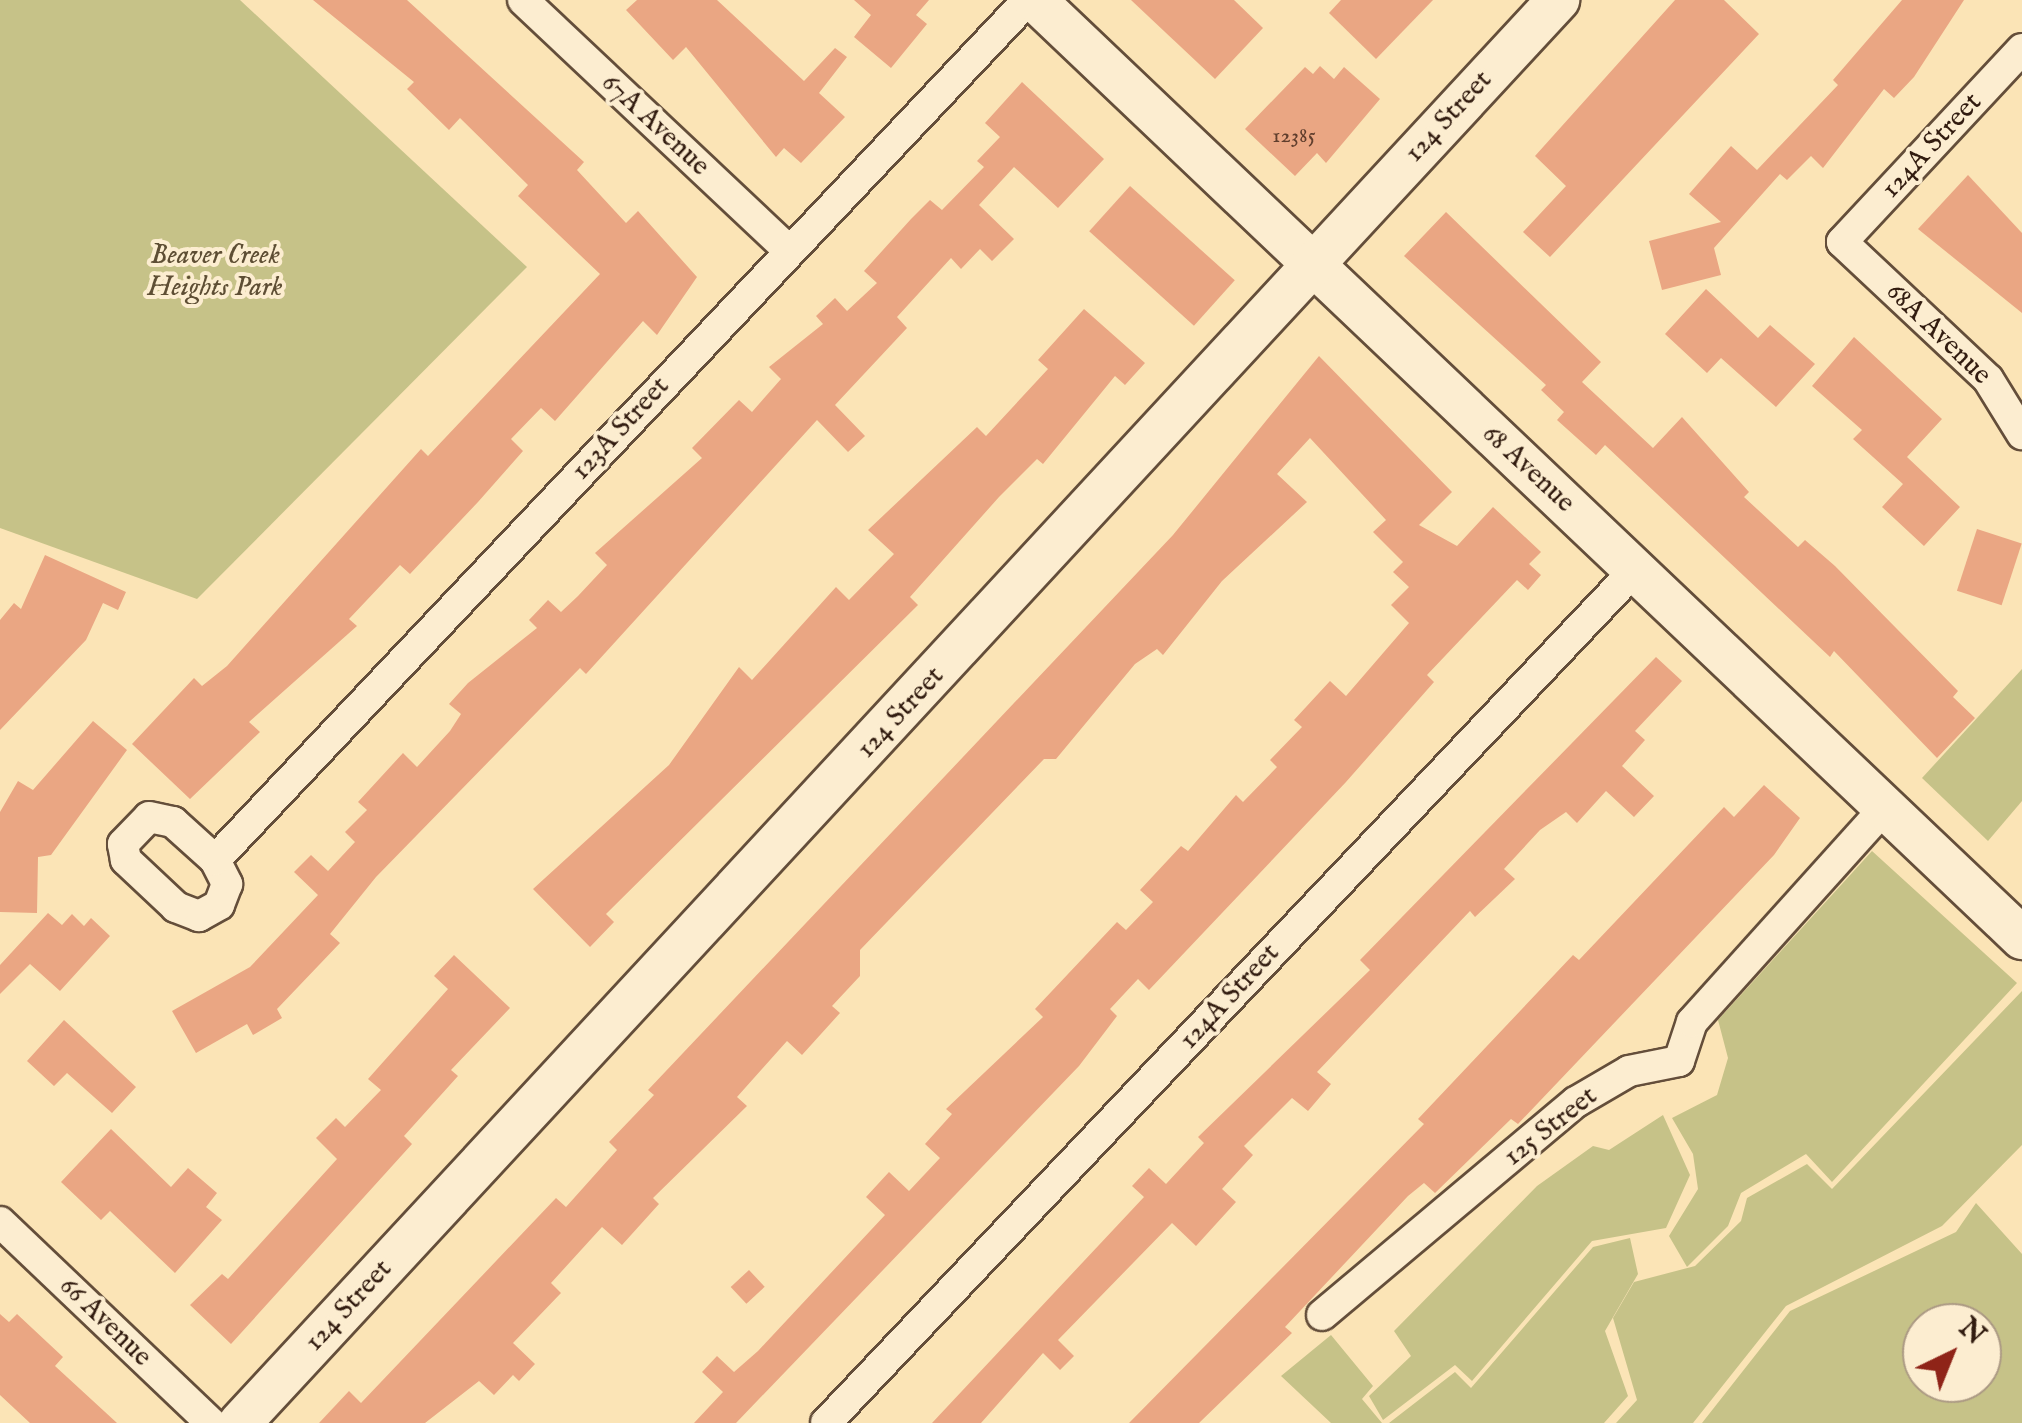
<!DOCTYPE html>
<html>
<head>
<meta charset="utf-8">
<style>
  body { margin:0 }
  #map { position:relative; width:2022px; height:1423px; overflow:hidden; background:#fbe4b6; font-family:"IM FELL English",serif }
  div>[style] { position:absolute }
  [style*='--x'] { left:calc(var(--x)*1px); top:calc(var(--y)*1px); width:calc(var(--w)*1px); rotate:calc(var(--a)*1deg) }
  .green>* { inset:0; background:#c6c288 }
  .building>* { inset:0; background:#eaa683; transform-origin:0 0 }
  .roads { filter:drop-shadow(2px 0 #644e3a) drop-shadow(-2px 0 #644e3a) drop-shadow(0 2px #644e3a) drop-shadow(0 -2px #644e3a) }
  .street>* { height:30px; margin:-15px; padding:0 15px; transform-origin:15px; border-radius:15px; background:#fcedd0 }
  .secondary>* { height:42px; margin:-21px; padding:0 21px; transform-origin:21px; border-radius:21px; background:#fcedd0 }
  span { translate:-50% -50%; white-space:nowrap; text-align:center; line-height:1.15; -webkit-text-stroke:8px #fcedd0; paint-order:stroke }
  .number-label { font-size:22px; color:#603e2d }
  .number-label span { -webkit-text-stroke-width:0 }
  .street-label { font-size:28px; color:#321c10 }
  .park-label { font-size:28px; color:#5e4e34; font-style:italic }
  .north { position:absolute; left:1902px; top:1303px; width:100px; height:100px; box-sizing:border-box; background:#fcedd0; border:2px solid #ab9983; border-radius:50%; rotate:43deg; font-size:28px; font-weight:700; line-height:40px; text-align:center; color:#321c10 }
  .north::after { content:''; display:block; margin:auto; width:35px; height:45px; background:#8f2418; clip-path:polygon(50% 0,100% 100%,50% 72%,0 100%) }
</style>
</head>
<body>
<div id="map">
  <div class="green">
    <div style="clip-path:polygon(0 0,240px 0,527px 267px,197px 599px,0 528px)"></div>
    <div style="clip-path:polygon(2022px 669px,2022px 801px,1988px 841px,1922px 778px)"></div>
    <div style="clip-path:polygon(1872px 851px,2017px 983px,1832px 1182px,1806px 1154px,1741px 1193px,1728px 1226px,1687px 1267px,1669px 1236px,1698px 1189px,1693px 1154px,1672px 1118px,1717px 1095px,1728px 1058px,1718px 1020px)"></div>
    <div style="clip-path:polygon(2022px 991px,2022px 1145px,1942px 1226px,1786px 1306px,1693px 1423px,1616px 1423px,1637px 1400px,1613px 1318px,1634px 1282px,1695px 1266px,1741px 1221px,1747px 1198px,1807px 1164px,1832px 1189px)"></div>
    <div style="clip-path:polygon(1663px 1115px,1690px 1175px,1666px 1228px,1592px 1241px,1472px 1381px,1455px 1365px,1383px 1420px,1369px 1396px,1411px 1356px,1394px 1331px,1537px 1186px,1593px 1146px,1609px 1150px)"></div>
    <div style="clip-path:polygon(evenodd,1976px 1203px,2022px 1254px,2022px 1423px,1702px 1423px,1790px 1311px,1956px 1232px,1976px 1203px,1922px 1323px,1982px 1323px,1982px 1383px,1922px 1383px,1922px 1323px)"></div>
    <div style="clip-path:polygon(1630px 1238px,1638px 1274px,1605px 1331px,1628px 1396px,1604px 1423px,1389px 1423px,1455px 1372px,1471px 1388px,1593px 1247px)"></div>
    <div style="clip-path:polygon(1331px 1335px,1373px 1386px,1362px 1399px,1382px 1423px,1331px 1423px,1281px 1376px)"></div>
  </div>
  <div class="building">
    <div style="clip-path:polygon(313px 0,407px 0,584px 162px,577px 170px,626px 223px,638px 211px,697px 277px,657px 335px,643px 321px,555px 421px,541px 408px,511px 439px,523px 451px,478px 502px,410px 574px,400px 565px,349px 619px,357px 626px,249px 722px,260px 732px,190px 799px,132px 744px,194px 678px,202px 686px,227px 666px,421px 449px,428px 456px,600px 274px,518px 196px,528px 185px,460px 118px,449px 130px,407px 89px,414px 82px)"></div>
    <div style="clip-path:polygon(637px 0,717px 0,804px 81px,835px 48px,847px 57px,819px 93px,845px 117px,801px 163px,784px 148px,776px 157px,686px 47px,673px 60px,626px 10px)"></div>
    <div style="clip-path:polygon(854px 0,929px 0,916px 15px,927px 24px,891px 68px,854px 37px,871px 15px)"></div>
    <div style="clip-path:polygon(1131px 0,1234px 0,1263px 28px,1215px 79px)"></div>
    <div style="clip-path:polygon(1341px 0,1433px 0,1376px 59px,1329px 13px)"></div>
    <div style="clip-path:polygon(1675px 0,1724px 0,1759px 34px,1550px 257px,1523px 232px,1566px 186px,1535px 156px)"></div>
    <div style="clip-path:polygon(1902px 0,1964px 0,1914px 77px,1894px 98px,1884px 89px,1823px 168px,1811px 156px,1787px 180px,1780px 174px,1714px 248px,1721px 275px,1662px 290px,1649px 241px,1721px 222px,1689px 194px,1731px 146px,1757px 170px,1838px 85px,1833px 80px)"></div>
    <div style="clip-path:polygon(1320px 66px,1334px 79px,1344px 67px,1380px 99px,1326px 163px,1317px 153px,1295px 176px,1245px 129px,1305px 67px,1313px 74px)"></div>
    <div style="clip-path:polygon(1022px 82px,1104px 159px,1058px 208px,1014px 167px,979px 205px,1014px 239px,992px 261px,980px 249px,961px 269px,951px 258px,897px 317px,907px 328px,835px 405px,865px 436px,848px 452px,817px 420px,586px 674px,580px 668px,376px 877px,330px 934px,340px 943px,277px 1009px,282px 1018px,253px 1035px,247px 1024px,196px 1053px,172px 1011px,250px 967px,318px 895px,294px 872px,311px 855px,328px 871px,355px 842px,345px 832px,367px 810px,358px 802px,403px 753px,417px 767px,450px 731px,461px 714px,449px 704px,468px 683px,537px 628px,529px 620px,548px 600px,561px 612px,578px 596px,607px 565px,595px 553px,702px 458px,692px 448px,739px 400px,752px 412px,781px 379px,769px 367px,823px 324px,816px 316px,835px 298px,847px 311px,877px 283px,864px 271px,911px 219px,930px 200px,942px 210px,984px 167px,977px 161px,1000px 137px,985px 123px)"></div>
    <div style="clip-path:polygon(1968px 175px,2022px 233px,2022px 313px,1918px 229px)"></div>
    <div style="left:1130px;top:186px;width:141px;height:61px;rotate:42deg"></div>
    <div style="clip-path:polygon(1446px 212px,1601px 362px,1582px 382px,1653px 448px,1682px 417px,1749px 492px,1744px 497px,1798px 547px,1805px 540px,1835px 566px,1958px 691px,1953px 697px,1975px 718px,1937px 758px,1834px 651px,1830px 657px,1605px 445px,1596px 455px,1557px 420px,1564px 412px,1541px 390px,1546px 385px,1404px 256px)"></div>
    <div style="clip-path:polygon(1706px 289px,1758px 338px,1770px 325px,1815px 364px,1776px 407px,1721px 358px,1707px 373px,1665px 334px)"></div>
    <div style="clip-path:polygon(1084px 309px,1145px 363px,1125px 385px,1115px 376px,1043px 464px,1037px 459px,999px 497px,910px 597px,918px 605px,606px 914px,614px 922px,590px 947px,533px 889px,669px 765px,739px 667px,752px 680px,836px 587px,849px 600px,894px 554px,868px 530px,977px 427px,986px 436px,1048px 369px,1038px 360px)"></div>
    <div style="clip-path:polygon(1854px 337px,1942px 419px,1907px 457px,1960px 507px,1924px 546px,1882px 507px,1903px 484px,1853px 439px,1862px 430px,1812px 386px)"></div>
    <div style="clip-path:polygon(1319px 356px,1452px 492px,1419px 525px,1457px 546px,1493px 507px,1541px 552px,1529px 564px,1541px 575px,1528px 590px,1517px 580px,1427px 675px,1434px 682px,1346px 782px,1149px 990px,1138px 979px,1110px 1009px,1117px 1016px,1079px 1066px,736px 1423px,694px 1423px,723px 1392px,702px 1372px,717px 1356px,734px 1372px,758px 1351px,885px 1215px,866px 1197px,889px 1172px,909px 1191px,940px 1158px,925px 1144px,952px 1114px,946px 1109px,1043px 1017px,1035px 1009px,1117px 922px,1126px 930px,1153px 902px,1140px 890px,1181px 846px,1188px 851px,1236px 795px,1243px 802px,1277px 767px,1270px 760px,1302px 727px,1294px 720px,1330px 681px,1346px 696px,1409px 623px,1391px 605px,1409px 587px,1393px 572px,1403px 562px,1373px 532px,1386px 520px,1310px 438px,1277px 474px,1307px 502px,1222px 581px,1163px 655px,1157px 649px,1135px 664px,1056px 759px,1044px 759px,860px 950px,860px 976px,832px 1006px,840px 1013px,802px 1055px,787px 1041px,737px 1097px,747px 1106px,653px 1198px,659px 1204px,622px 1245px,602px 1227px,551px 1283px,561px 1293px,513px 1343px,535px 1364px,519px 1381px,513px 1375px,494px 1395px,479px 1381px,425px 1423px,319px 1423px,349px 1391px,361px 1403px,556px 1198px,566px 1207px,617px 1150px,609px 1142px,654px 1095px,648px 1090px,1173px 535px)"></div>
    <div style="left:1977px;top:529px;width:47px;height:65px;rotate:18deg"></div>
    <div style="clip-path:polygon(45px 555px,126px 592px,118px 610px,103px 603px,86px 640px,0 730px,0 620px,14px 603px,21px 609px)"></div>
    <div style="clip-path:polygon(1656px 657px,1682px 681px,1635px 731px,1645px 740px,1622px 766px,1654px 796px,1634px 817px,1606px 791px,1577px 823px,1566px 812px,1540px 830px,1504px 869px,1515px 879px,1475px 917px,1470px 911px,1317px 1072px,1331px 1084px,1308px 1111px,1292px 1098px,1244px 1146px,1253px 1155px,1222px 1189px,1236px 1202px,1196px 1246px,1172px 1223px,1058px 1340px,1074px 1356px,1060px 1370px,1043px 1353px,981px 1423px,932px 1423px,1144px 1197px,1132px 1186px,1149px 1168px,1166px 1184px,1204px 1143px,1198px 1137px,1370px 970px,1360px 960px)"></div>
    <div style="clip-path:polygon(93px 721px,127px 750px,51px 855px,38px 857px,37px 913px,0 912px,0 812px,18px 781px,33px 790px)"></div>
    <div style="clip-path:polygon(1764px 785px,1800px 818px,1774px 855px,1518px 1124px,1511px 1119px,1435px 1193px,1424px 1183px,1408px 1196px,1285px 1327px,1292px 1333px,1199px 1423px,1129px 1423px,1424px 1124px,1418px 1119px,1573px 955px,1579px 960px,1724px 807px,1734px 817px)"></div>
    <div style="clip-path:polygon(48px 913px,62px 925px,72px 914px,84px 926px,91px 918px,110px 936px,60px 991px,30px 964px,0 994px,0 965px)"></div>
    <div style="clip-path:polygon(454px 955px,510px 1008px,451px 1070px,458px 1076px,404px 1136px,412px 1144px,231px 1344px,190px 1305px,222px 1274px,228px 1279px,337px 1159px,316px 1138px,336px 1118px,345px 1127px,381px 1090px,368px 1079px,448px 989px,434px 976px)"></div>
    <div style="clip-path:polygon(64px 1020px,136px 1087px,112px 1113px,67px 1073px,54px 1086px,27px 1061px)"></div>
    <div style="clip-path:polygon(111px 1129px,171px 1187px,188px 1168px,217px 1193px,206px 1207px,222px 1220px,175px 1273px,110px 1211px,101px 1220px,61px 1182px)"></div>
    <div style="left:749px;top:1270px;width:23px;height:25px;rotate:47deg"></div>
    <div style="clip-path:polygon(0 1314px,9px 1322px,17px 1314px,63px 1357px,55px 1366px,117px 1423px,30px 1423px,0 1395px)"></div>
  </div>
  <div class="roads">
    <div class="street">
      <div style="--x:523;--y:0;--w:364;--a:43.3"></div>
      <div style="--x:2022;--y:49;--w:264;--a:133"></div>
      <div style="--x:1842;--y:242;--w:200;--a:43.2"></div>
      <div style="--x:1988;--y:379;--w:65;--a:58.3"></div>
      <div style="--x:149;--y:817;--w:25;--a:12"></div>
      <div style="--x:173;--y:822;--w:57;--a:42.1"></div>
      <div style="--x:215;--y:860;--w:27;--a:63"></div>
      <div style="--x:227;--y:884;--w:22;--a:111"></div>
      <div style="--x:219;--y:905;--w:23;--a:151"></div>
      <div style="--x:199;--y:916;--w:25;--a:-159"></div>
      <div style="--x:176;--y:907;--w:69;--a:-136.8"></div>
      <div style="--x:126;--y:860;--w:16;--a:-101"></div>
      <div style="--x:123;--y:844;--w:37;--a:-46"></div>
      <div style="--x:215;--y:860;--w:1183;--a:-46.61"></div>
      <div style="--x:0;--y:1222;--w:291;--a:43.6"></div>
      <div style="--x:1322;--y:1315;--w:331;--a:-40"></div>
      <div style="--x:1576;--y:1102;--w:61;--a:-30.3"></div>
      <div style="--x:1629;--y:1071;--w:51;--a:-11.3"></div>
      <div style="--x:1679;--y:1061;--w:41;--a:-71.6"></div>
      <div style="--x:1692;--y:1022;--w:288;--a:-48"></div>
      <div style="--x:826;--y:1423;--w:1176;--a:-46.52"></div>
    </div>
    <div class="secondary">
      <div style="--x:1035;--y:0;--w:1362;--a:43.54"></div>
      <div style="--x:240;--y:1423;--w:1940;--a:-47.19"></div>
    </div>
  </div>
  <div class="number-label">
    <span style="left:1294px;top:137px">12385</span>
  </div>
  <div class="street-label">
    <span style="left:1449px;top:117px;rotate:-47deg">124 Street</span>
    <span style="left:655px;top:125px;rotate:43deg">67A Avenue</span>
    <span style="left:1932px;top:146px;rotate:-47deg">124A Street</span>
    <span style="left:1938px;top:334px;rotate:44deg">68A Avenue</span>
    <span style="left:621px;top:429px;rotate:-47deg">123A Street</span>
    <span style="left:1528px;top:469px;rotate:43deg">68 Avenue</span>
    <span style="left:901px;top:713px;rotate:-47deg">124 Street</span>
    <span style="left:1230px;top:997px;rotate:-47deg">124A Street</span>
    <span style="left:1551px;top:1127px;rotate:-38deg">125 Street</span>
    <span style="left:349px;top:1306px;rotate:-47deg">124 Street</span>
    <span style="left:105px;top:1322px;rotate:44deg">66 Avenue</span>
  </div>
  <div class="park-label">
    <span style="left:215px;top:272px">Beaver Creek<br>Heights Park</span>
  </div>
  <div class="north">N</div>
</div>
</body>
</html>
